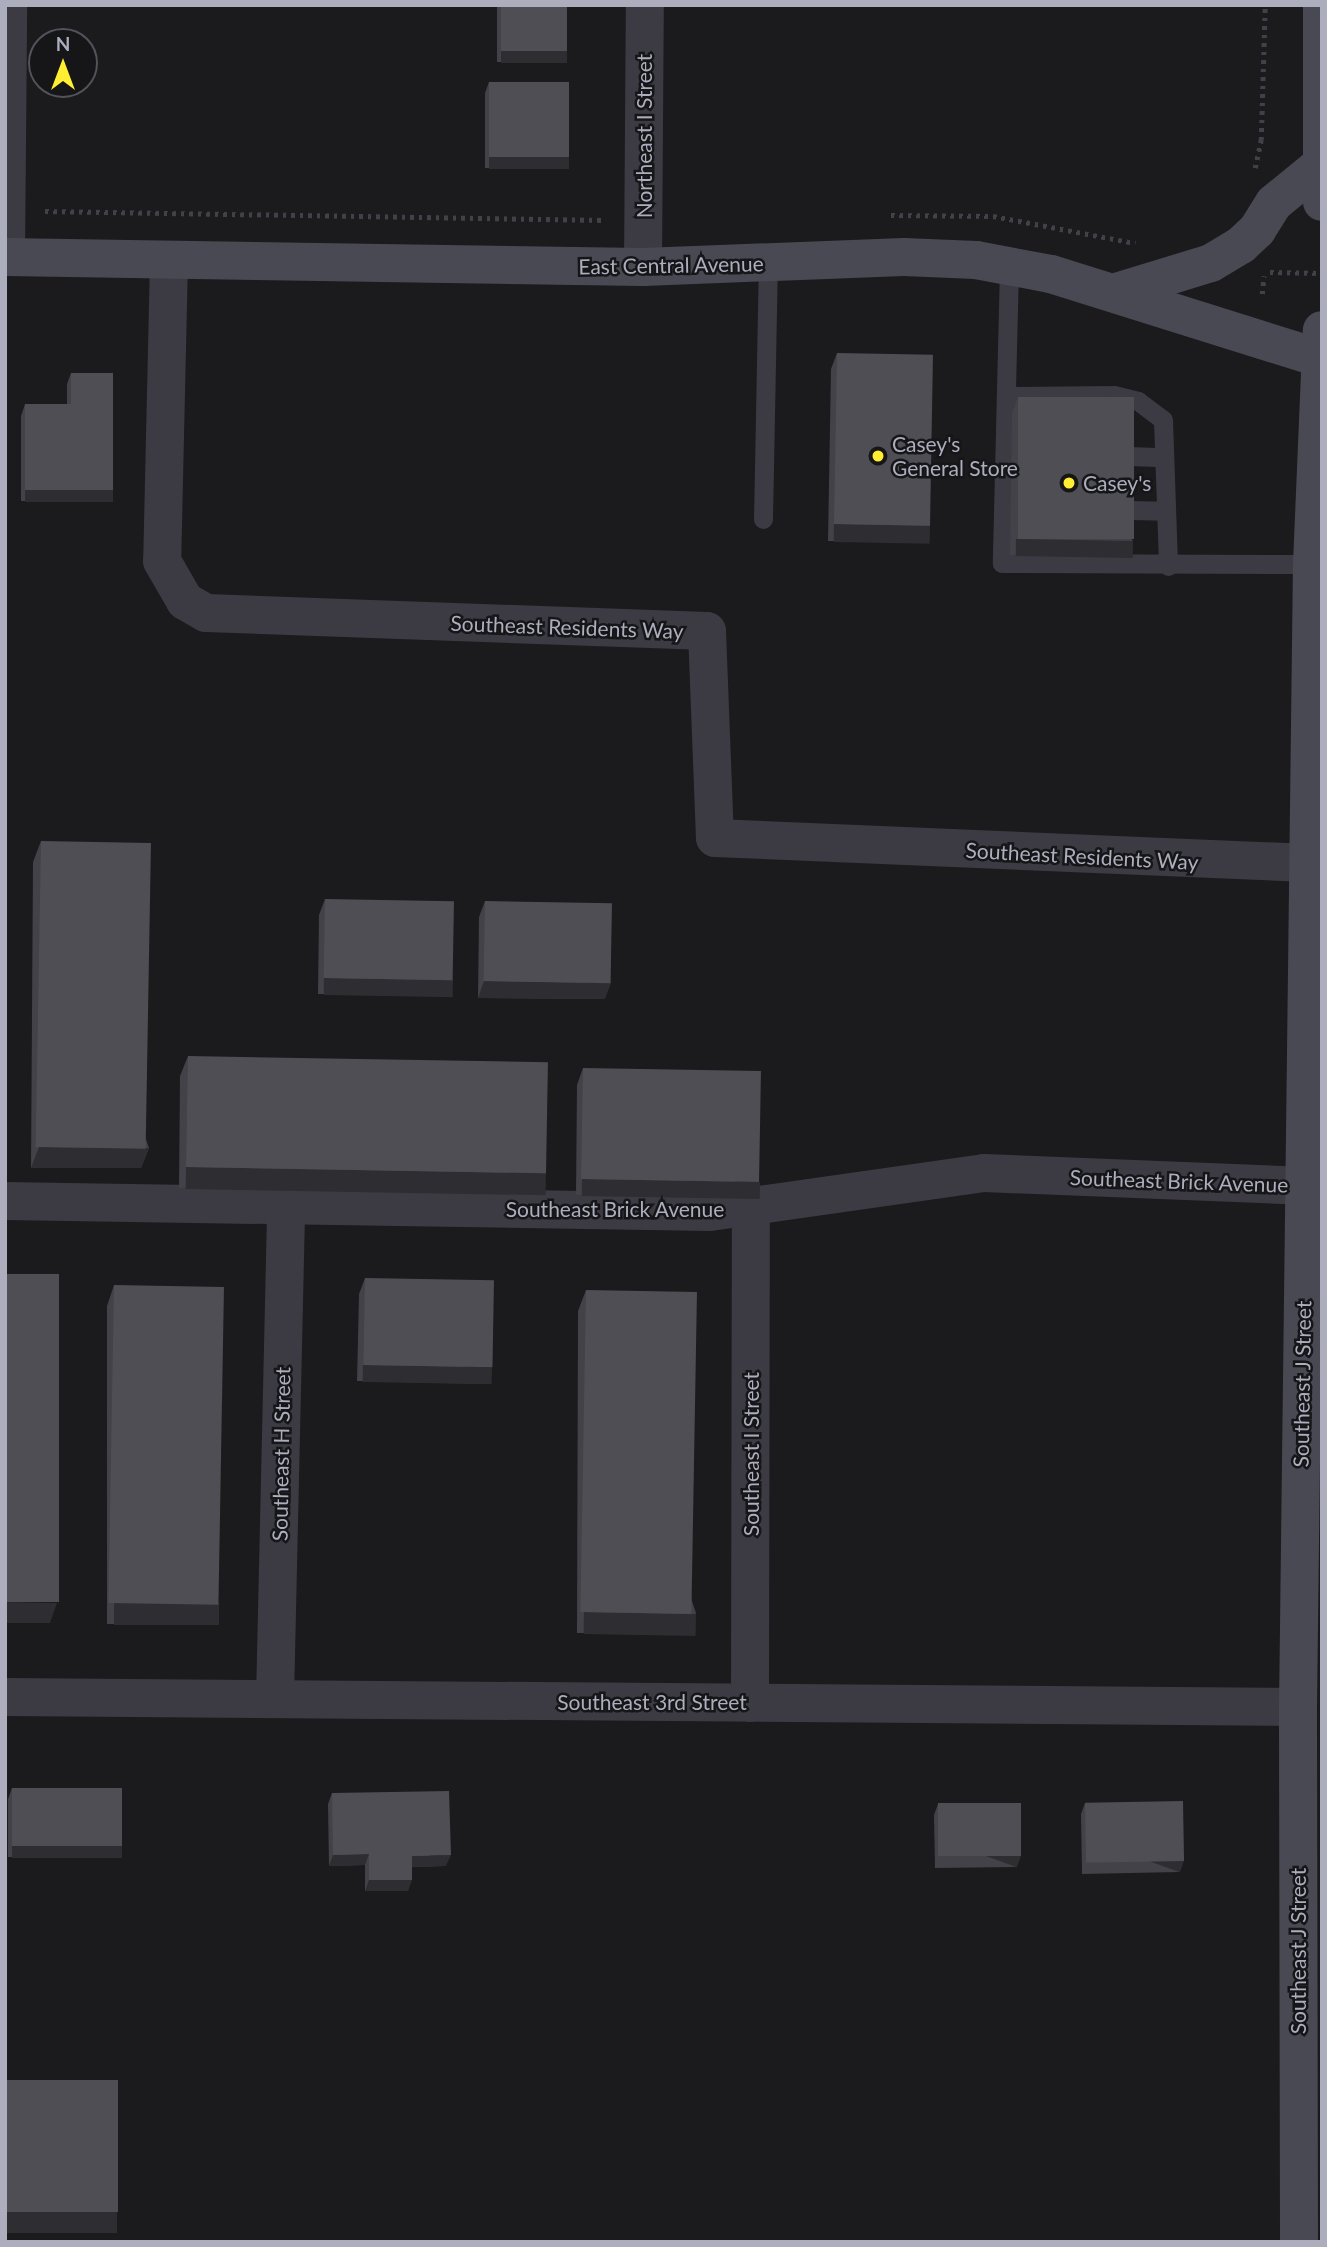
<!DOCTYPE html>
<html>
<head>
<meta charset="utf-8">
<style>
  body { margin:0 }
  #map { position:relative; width:1327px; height:2247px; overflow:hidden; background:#1b1a1d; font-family:Lato,sans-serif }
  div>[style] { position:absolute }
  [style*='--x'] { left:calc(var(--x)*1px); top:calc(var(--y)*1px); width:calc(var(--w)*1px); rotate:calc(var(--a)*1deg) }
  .path>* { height:4.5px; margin-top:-2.25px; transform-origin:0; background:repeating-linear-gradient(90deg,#41414a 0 3.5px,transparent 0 8.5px) }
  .lane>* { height:19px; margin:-9.5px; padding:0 9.5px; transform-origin:9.5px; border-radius:9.5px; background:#3c3b43 }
  .street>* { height:38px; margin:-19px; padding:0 19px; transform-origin:19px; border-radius:19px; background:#3c3b43 }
  .secondary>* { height:38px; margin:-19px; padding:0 19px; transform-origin:19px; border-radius:19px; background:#494953 }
  .wall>* { inset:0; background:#434248; transform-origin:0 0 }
  .shaded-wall>* { inset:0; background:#2e2d31; transform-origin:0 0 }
  .building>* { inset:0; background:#4e4e54; transform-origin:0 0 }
  .dots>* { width:19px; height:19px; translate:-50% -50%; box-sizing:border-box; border:4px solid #161518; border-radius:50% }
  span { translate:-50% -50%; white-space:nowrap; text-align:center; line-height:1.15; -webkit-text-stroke:5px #161518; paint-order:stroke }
  .street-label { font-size:21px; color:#acadbd }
  .poi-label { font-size:21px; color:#acadbd }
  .left { translate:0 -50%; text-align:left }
  .frame { position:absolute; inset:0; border:7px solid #acadbd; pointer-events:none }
  .north { position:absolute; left:28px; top:28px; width:70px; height:70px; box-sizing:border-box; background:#161518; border:2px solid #52525a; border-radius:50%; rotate:0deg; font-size:19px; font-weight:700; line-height:28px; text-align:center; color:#acadbd }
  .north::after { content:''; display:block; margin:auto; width:24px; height:32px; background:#ffee31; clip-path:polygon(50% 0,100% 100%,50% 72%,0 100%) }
</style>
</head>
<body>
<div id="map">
  <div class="path">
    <div style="--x:1255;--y:168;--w:29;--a:-78"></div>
    <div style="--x:1261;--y:140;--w:135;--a:-88.3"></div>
    <div style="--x:45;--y:211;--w:561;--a:0.92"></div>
    <div style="--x:891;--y:215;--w:102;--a:0.6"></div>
    <div style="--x:993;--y:216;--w:145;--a:10.8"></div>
    <div style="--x:1270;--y:272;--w:52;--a:1.1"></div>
    <div style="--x:1262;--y:294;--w:18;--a:-84"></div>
  </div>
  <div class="lane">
    <div style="--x:1009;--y:267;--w:296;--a:91.4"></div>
    <div style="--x:1002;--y:563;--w:310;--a:0.2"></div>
    <div style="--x:1007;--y:396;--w:107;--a:-0.5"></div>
    <div style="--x:1114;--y:395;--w:25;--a:14"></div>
    <div style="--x:1138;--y:401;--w:31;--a:37"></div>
    <div style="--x:1163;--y:420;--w:146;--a:88"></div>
    <div style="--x:1128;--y:456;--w:36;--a:2"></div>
    <div style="--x:1127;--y:510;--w:39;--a:1"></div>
    <div style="--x:763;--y:519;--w:255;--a:-88.9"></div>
  </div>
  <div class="street">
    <div style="--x:6;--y:257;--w:252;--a:-89.5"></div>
    <div style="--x:169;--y:260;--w:301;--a:91.3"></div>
    <div style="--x:162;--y:561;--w:46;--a:60.1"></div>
    <div style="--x:185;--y:601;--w:24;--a:30"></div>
    <div style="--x:206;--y:613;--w:501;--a:2.06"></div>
    <div style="--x:707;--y:631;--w:207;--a:87.8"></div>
    <div style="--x:715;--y:838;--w:596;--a:2.41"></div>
    <div style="--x:643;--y:267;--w:262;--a:-89.6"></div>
    <div style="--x:5;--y:1201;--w:705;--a:0.89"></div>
    <div style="--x:710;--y:1212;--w:277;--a:-8.1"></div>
    <div style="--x:984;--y:1173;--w:322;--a:2.3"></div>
    <div style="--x:5;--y:1697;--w:1293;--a:0.44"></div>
    <div style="--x:275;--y:1699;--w:491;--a:-88.7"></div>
    <div style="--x:750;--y:1703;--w:497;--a:-89.9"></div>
  </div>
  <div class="secondary">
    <div style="--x:1322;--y:5;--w:197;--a:90"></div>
    <div style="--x:5;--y:257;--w:638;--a:0.9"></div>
    <div style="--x:643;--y:267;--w:261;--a:-2.2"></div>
    <div style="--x:904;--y:257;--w:72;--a:2.4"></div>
    <div style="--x:976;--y:260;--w:76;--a:10.6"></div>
    <div style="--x:1051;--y:274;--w:284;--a:17.4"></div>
    <div style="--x:1113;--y:293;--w:102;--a:-17"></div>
    <div style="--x:1211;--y:263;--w:35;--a:-31"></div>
    <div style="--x:1241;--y:245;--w:22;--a:-43"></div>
    <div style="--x:1257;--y:230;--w:32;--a:-58"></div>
    <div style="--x:1274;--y:203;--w:57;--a:-39.3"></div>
    <div style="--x:1299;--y:2242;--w:535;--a:-90.11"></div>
    <div style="--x:1298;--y:1707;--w:1143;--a:-89.3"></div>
    <div style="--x:1312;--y:564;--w:234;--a:-87.6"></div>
  </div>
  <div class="wall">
    <div style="left:497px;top:5px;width:70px;height:57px"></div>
    <div style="clip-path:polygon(489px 82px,565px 168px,485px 168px,485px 93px)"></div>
    <div style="clip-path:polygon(837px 353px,930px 526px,924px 543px,828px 541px,831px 369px)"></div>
    <div style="clip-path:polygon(71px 373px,109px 501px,21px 501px,21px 416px,25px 404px,67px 404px,67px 384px)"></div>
    <div style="clip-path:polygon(1018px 397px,1133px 541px,1127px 557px,1010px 555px,1012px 413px)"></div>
    <div style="clip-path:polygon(41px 841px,149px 1148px,141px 1168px,31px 1168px,33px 862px)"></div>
    <div style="clip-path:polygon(325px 899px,453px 980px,447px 996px,318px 994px,319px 915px)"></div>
    <div style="clip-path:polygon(485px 901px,605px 999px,478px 998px,479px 917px)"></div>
    <div style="clip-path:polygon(188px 1056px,546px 1172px,539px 1193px,179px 1188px,180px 1076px)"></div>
    <div style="clip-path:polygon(583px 1068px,755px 1197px,576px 1195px,577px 1085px)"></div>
    <div style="clip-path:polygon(365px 1278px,487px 1384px,357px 1381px,359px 1294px)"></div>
    <div style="clip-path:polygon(114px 1285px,212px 1624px,107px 1624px,107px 1306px)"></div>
    <div style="clip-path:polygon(586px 1290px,696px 1613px,688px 1634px,577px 1633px,578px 1311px)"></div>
    <div style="clip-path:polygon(12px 1788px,122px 1846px,118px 1857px,8px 1857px,8px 1799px)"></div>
    <div style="clip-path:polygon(332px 1793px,446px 1866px,412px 1867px,408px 1891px,365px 1891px,365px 1865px,329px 1866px,328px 1804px)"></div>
    <div style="clip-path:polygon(1085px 1803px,1180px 1872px,1082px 1874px,1081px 1814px)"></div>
    <div style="clip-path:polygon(938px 1804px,1017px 1867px,935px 1868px,934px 1815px)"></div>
  </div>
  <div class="shaded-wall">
    <div style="left:501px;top:51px;width:66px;height:12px"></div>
    <div style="left:489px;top:157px;width:80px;height:12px"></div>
    <div style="left:25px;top:490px;width:88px;height:12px"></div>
    <div style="left:834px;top:524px;width:96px;height:18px;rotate:1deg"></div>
    <div style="left:1016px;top:539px;width:117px;height:17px;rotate:1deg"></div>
    <div style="left:324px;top:978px;width:129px;height:17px;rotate:1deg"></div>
    <div style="clip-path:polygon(484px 981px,611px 983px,605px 999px,478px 998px)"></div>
    <div style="clip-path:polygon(39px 1147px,149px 1148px,141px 1168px,31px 1168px)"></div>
    <div style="left:186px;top:1167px;width:360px;height:22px;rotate:1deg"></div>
    <div style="left:582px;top:1179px;width:178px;height:17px;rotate:1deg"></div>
    <div style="left:363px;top:1365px;width:129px;height:17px;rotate:1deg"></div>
    <div style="clip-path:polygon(5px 1602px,57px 1603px,50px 1623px,5px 1623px)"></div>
    <div style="left:114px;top:1603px;width:105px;height:22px"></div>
    <div style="left:584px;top:1612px;width:112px;height:22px;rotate:1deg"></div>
    <div style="left:12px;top:1846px;width:110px;height:12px"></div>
    <div style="clip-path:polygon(369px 1854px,365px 1865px,329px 1866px,333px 1855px)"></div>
    <div style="clip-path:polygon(451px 1855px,446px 1866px,408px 1867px,412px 1856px)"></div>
    <div style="left:1021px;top:1856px;width:12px;height:82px;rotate:110deg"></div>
    <div style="left:1184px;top:1861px;width:12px;height:98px;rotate:110deg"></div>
    <div style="clip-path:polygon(369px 1880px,412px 1880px,408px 1891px,365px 1891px)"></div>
    <div style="left:5px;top:2212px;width:112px;height:21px"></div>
  </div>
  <div class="building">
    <div style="left:501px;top:5px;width:66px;height:46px"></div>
    <div style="left:489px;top:82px;width:80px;height:75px"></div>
    <div style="left:837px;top:353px;width:96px;height:171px;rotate:1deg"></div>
    <div style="clip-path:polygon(71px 373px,113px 373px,113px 490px,25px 490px,25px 404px,71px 404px)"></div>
    <div style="left:1018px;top:397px;width:116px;height:142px"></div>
    <div style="left:41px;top:841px;width:110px;height:306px;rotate:1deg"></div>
    <div style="left:325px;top:899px;width:129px;height:79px;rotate:1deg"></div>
    <div style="left:485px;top:901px;width:127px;height:80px;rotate:1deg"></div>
    <div style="left:188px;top:1056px;width:360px;height:111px;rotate:1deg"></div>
    <div style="left:583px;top:1068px;width:178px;height:111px;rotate:1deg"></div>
    <div style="left:5px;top:1274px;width:54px;height:328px"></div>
    <div style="left:365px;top:1278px;width:129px;height:87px;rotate:1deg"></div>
    <div style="left:114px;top:1285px;width:110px;height:318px;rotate:1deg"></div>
    <div style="left:586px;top:1290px;width:111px;height:322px;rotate:1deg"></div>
    <div style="left:12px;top:1788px;width:110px;height:58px"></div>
    <div style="clip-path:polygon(449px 1791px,451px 1855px,412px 1856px,412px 1880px,369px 1880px,369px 1854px,333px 1855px,332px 1793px)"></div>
    <div style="left:1183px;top:1801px;width:60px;height:98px;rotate:89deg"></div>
    <div style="left:1021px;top:1803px;width:53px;height:83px;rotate:90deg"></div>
    <div style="left:5px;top:2080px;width:113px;height:132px"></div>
  </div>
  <div class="dots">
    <div style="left:878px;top:456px;background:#ffee31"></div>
    <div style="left:1069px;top:483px;background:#ffee31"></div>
  </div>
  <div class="street-label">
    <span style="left:644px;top:136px;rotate:-90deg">Northeast I Street</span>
    <span style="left:671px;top:265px;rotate:-1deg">East Central Avenue</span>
    <span style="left:567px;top:627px;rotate:2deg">Southeast Residents Way</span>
    <span style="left:1082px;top:856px;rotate:3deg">Southeast Residents Way</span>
    <span style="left:1179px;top:1181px;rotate:2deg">Southeast Brick Avenue</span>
    <span style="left:615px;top:1209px">Southeast Brick Avenue</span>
    <span style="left:1302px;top:1384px;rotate:-89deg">Southeast J Street</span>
    <span style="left:281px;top:1454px;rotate:-89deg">Southeast H Street</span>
    <span style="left:751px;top:1454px;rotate:-90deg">Southeast I Street</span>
    <span style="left:652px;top:1702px">Southeast 3rd Street</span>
    <span style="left:1298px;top:1951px;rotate:-90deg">Southeast J Street</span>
  </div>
  <div class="poi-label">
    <span class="left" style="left:892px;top:456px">Casey's<br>General Store</span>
    <span class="left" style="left:1083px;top:483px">Casey's</span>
  </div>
  <div class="frame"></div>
  <div class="north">N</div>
</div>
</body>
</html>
